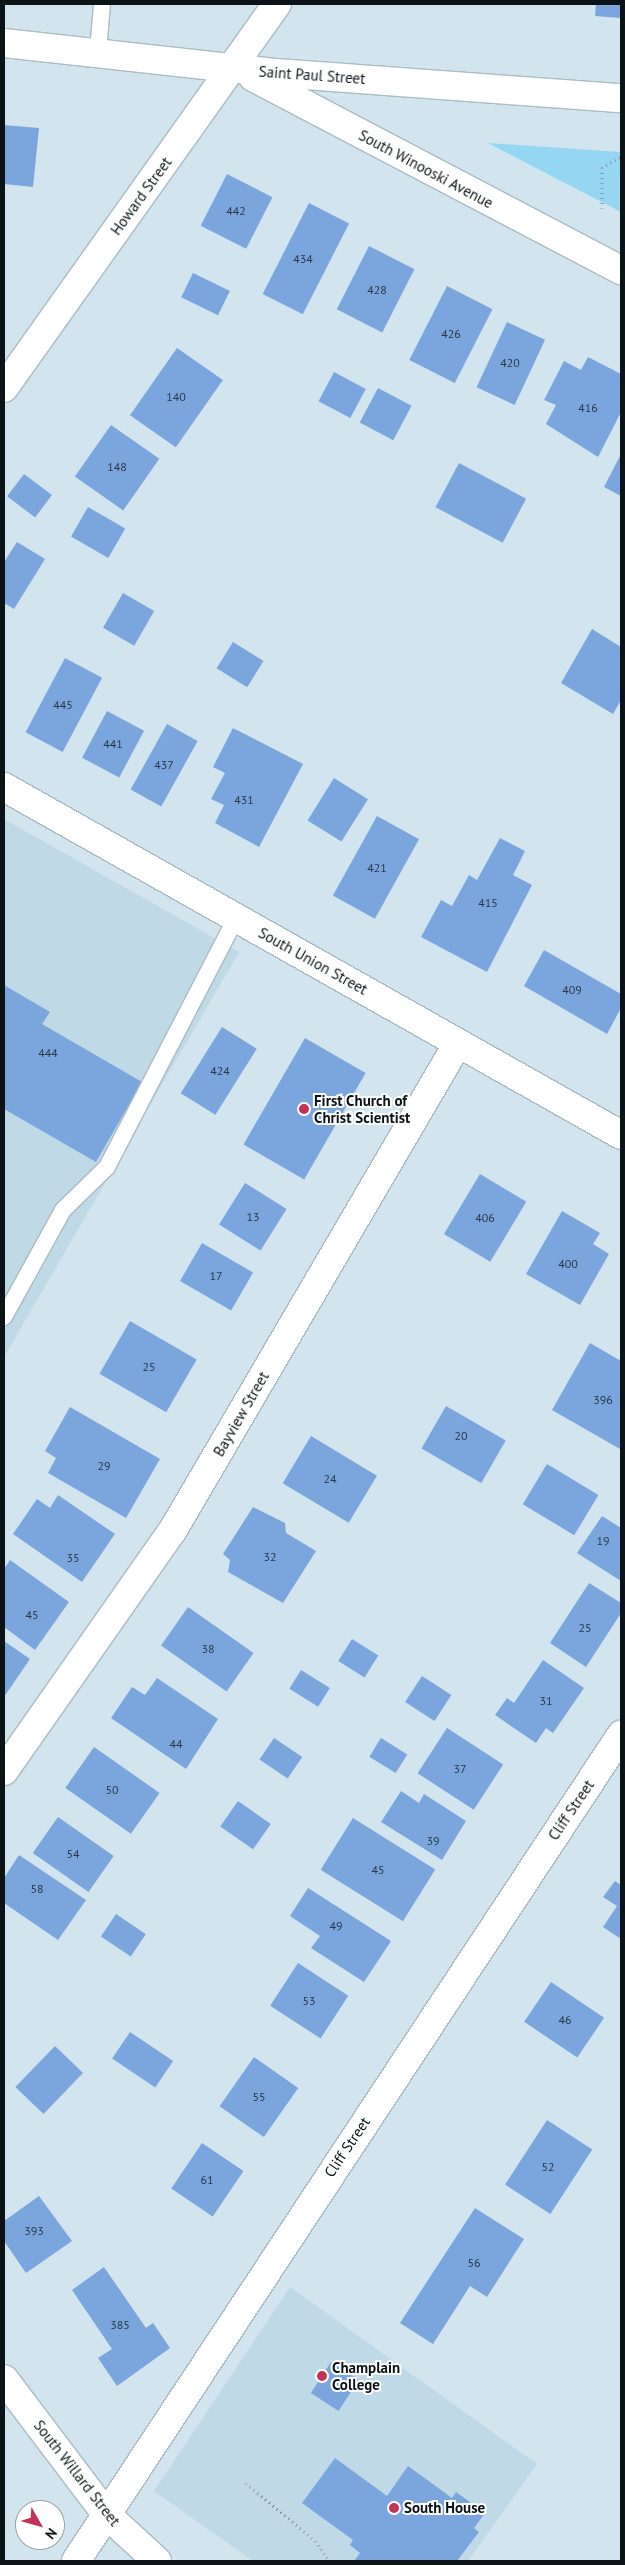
<!DOCTYPE html>
<html>
<head>
<meta charset="utf-8">
<style>
  body { margin:0 }
  #map { position:relative; width:625px; height:2565px; overflow:hidden; background:#d2e4ed; font-family:"PT Sans",sans-serif }
  div>[style] { position:absolute }
  [style*='--x'] { left:calc(var(--x)*1px); top:calc(var(--y)*1px); width:calc(var(--w)*1px); rotate:calc(var(--a)*1deg) }
  .built>* { inset:0; background:#bfdae6 }
  .green>* { inset:0; background:#95d7f2 }
  .building>* { inset:0; background:#7aa6dd; transform-origin:0 0 }
  .path>* { height:3px; margin-top:-1.5px; transform-origin:0; background:repeating-linear-gradient(90deg,#86949b 0 1px,transparent 0 5px) }
  .roads { filter:drop-shadow(1px 0 #aabbc3) drop-shadow(-1px 0 #aabbc3) drop-shadow(0 1px #aabbc3) drop-shadow(0 -1px #aabbc3) }
  .lane>* { height:16px; margin:-8px; padding:0 8px; transform-origin:8px; border-radius:8px; background:#fff }
  .street>* { height:28px; margin:-14px; padding:0 14px; transform-origin:14px; border-radius:14px; background:#fff }
  .secondary>* { height:28px; margin:-14px; padding:0 14px; transform-origin:14px; border-radius:14px; background:#fff }
  .primary>* { height:28px; margin:-14px; padding:0 14px; transform-origin:14px; border-radius:14px; background:#fff }
  .dots>* { width:14px; height:14px; translate:-50% -50%; box-sizing:border-box; border:2px solid #fff; border-radius:50% }
  span { translate:-50% -50%; white-space:nowrap; text-align:center; line-height:1.15; -webkit-text-stroke:4px #fff; paint-order:stroke }
  .number-label { font-size:12px; color:#283848 }
  .number-label span { -webkit-text-stroke-width:0 }
  .street-label { font-size:15px; color:#0c1316 }
  .poi-label { font-size:15px; color:#0c1316; font-weight:700 }
  .left { translate:0 -50%; text-align:left }
  .frame { position:absolute; inset:0; border:5px solid #0c1316; pointer-events:none }
  .north { position:absolute; left:15px; top:2500px; width:50px; height:50px; box-sizing:border-box; background:#fff; border:1px solid #9ea1a2; border-radius:50%; rotate:128deg; font-size:14px; font-weight:700; line-height:20px; text-align:center; color:#0c1316 }
  .north::after { content:''; display:block; margin:auto; width:18px; height:22px; background:#c23359; clip-path:polygon(50% 0,100% 100%,50% 72%,0 100%) }
</style>
</head>
<body>
<div id="map">
  <div class="built">
    <div style="clip-path:polygon(4px 819px,239px 952px,4px 1357px)"></div>
    <div style="clip-path:polygon(290px 2287px,537px 2464px,468px 2561px,253px 2561px,154px 2491px)"></div>
  </div>
  <div class="green">
    <div style="clip-path:polygon(488px 143px,621px 152px,621px 212px)"></div>
  </div>
  <div class="building">
    <div style="clip-path:polygon(596px 4px,621px 4px,621px 18px,595px 16px)"></div>
    <div style="clip-path:polygon(4px 125px,39px 128px,33px 187px,4px 184px)"></div>
    <div style="left:227px;top:174px;width:51px;height:58px;rotate:27deg"></div>
    <div style="left:309px;top:203px;width:45px;height:102px;rotate:27deg"></div>
    <div style="left:369px;top:246px;width:51px;height:71px;rotate:27deg"></div>
    <div style="left:193px;top:273px;width:41px;height:27px;rotate:26deg"></div>
    <div style="left:447px;top:286px;width:51px;height:83px;rotate:27deg"></div>
    <div style="left:507px;top:322px;width:42px;height:72px;rotate:25deg"></div>
    <div style="left:177px;top:348px;width:56px;height:82px;rotate:35deg"></div>
    <div style="clip-path:polygon(588px 357px,621px 374px,621px 412px,598px 457px,546px 424px,556px 405px,544px 400px,564px 361px,581px 370px)"></div>
    <div style="left:334px;top:372px;width:36px;height:33px;rotate:28deg"></div>
    <div style="left:378px;top:388px;width:38px;height:39px;rotate:28deg"></div>
    <div style="left:111px;top:425px;width:59px;height:63px;rotate:35deg"></div>
    <div style="clip-path:polygon(621px 454px,621px 496px,604px 487px)"></div>
    <div style="left:459px;top:463px;width:76px;height:50px;rotate:28deg"></div>
    <div style="left:24px;top:474px;width:35px;height:28px;rotate:37deg"></div>
    <div style="left:88px;top:507px;width:43px;height:34px;rotate:30deg"></div>
    <div style="clip-path:polygon(17px 542px,45px 559px,14px 609px,4px 603px,4px 562px)"></div>
    <div style="left:123px;top:593px;width:36px;height:40px;rotate:30deg"></div>
    <div style="clip-path:polygon(592px 629px,621px 647px,621px 700px,613px 714px,561px 683px)"></div>
    <div style="left:233px;top:642px;width:36px;height:31px;rotate:32deg"></div>
    <div style="left:65px;top:658px;width:42px;height:84px;rotate:28deg"></div>
    <div style="left:107px;top:711px;width:42px;height:53px;rotate:28deg"></div>
    <div style="left:167px;top:724px;width:35px;height:75px;rotate:29deg"></div>
    <div style="clip-path:polygon(233px 728px,303px 764px,259px 847px,215px 823px,224px 805px,211px 799px,225px 773px,213px 767px)"></div>
    <div style="left:334px;top:778px;width:40px;height:50px;rotate:32deg"></div>
    <div style="left:377px;top:816px;width:48px;height:91px;rotate:29deg"></div>
    <div style="clip-path:polygon(500px 838px,525px 851px,513px 875px,532px 885px,487px 972px,421px 937px,441px 900px,452px 906px,469px 875px,477px 880px)"></div>
    <div style="clip-path:polygon(544px 950px,621px 994px,621px 1008px,607px 1034px,524px 986px)"></div>
    <div style="clip-path:polygon(4px 985px,50px 1012px,42px 1024px,142px 1082px,96px 1162px,4px 1109px)"></div>
    <div style="left:222px;top:1027px;width:41px;height:78px;rotate:32deg"></div>
    <div style="left:305px;top:1038px;width:70px;height:123px;rotate:30deg"></div>
    <div style="left:480px;top:1174px;width:54px;height:70px;rotate:31deg"></div>
    <div style="left:245px;top:1183px;width:49px;height:49px;rotate:32deg"></div>
    <div style="clip-path:polygon(562px 1211px,600px 1233px,593px 1244px,609px 1254px,580px 1305px,526px 1274px)"></div>
    <div style="left:202px;top:1243px;width:59px;height:44px;rotate:30deg"></div>
    <div style="left:130px;top:1321px;width:77px;height:61px;rotate:30deg"></div>
    <div style="clip-path:polygon(590px 1343px,621px 1361px,620px 1449px,552px 1410px)"></div>
    <div style="left:446px;top:1406px;width:69px;height:49px;rotate:30deg"></div>
    <div style="clip-path:polygon(70px 1407px,160px 1459px,126px 1518px,48px 1473px,56px 1458px,45px 1451px)"></div>
    <div style="left:311px;top:1436px;width:77px;height:55px;rotate:31deg"></div>
    <div style="left:547px;top:1464px;width:60px;height:47px;rotate:31deg"></div>
    <div style="clip-path:polygon(58px 1495px,115px 1534px,82px 1582px,13px 1534px,37px 1499px,50px 1508px)"></div>
    <div style="clip-path:polygon(253px 1507px,285px 1523px,286px 1533px,316px 1551px,283px 1603px,228px 1572px,230px 1560px,223px 1554px)"></div>
    <div style="clip-path:polygon(602px 1516px,621px 1528px,621px 1581px,577px 1553px)"></div>
    <div style="clip-path:polygon(10px 1560px,69px 1602px,35px 1650px,4px 1627px,4px 1569px)"></div>
    <div style="clip-path:polygon(589px 1583px,621px 1603px,621px 1613px,586px 1667px,550px 1643px)"></div>
    <div style="left:188px;top:1607px;width:80px;height:47px;rotate:35deg"></div>
    <div style="left:352px;top:1639px;width:31px;height:26px;rotate:32deg"></div>
    <div style="clip-path:polygon(4px 1641px,30px 1659px,4px 1697px)"></div>
    <div style="clip-path:polygon(543px 1660px,584px 1688px,553px 1733px,546px 1728px,536px 1743px,495px 1715px,507px 1698px,514px 1703px)"></div>
    <div style="left:301px;top:1670px;width:34px;height:22px;rotate:32deg"></div>
    <div style="left:422px;top:1676px;width:35px;height:31px;rotate:33deg"></div>
    <div style="clip-path:polygon(157px 1678px,218px 1719px,186px 1769px,111px 1718px,132px 1687px,145px 1695px)"></div>
    <div style="left:447px;top:1728px;width:67px;height:54px;rotate:33deg"></div>
    <div style="left:274px;top:1738px;width:34px;height:26px;rotate:34deg"></div>
    <div style="left:381px;top:1738px;width:31px;height:22px;rotate:32deg"></div>
    <div style="left:94px;top:1747px;width:80px;height:50px;rotate:35deg"></div>
    <div style="clip-path:polygon(401px 1791px,419px 1803px,424px 1794px,466px 1821px,442px 1860px,381px 1822px)"></div>
    <div style="left:238px;top:1801px;width:40px;height:31px;rotate:35deg"></div>
    <div style="left:58px;top:1817px;width:68px;height:44px;rotate:35deg"></div>
    <div style="left:353px;top:1818px;width:97px;height:61px;rotate:32deg"></div>
    <div style="clip-path:polygon(19px 1855px,86px 1900px,58px 1940px,4px 1903px,4px 1878px)"></div>
    <div style="clip-path:polygon(615px 1881px,621px 1885px,621px 1939px,603px 1927px,617px 1906px,603px 1897px)"></div>
    <div style="clip-path:polygon(308px 1888px,391px 1941px,364px 1982px,311px 1948px,320px 1936px,290px 1916px)"></div>
    <div style="left:116px;top:1914px;width:36px;height:27px;rotate:34deg"></div>
    <div style="left:298px;top:1963px;width:60px;height:51px;rotate:33deg"></div>
    <div style="left:551px;top:1982px;width:64px;height:48px;rotate:34deg"></div>
    <div style="left:130px;top:2032px;width:52px;height:32px;rotate:34deg"></div>
    <div style="left:55px;top:2046px;width:39px;height:57px;rotate:44deg"></div>
    <div style="left:254px;top:2057px;width:54px;height:60px;rotate:35deg"></div>
    <div style="left:547px;top:2120px;width:54px;height:77px;rotate:33deg"></div>
    <div style="left:202px;top:2143px;width:50px;height:55px;rotate:34deg"></div>
    <div style="clip-path:polygon(39px 2196px,72px 2241px,26px 2273px,4px 2241px,4px 2221px)"></div>
    <div style="clip-path:polygon(475px 2208px,524px 2239px,487px 2297px,470px 2286px,433px 2344px,400px 2323px)"></div>
    <div style="clip-path:polygon(104px 2267px,146px 2328px,153px 2323px,170px 2348px,117px 2386px,98px 2358px,112px 2349px,72px 2290px)"></div>
    <div style="left:331px;top:2362px;width:33px;height:37px;rotate:33deg"></div>
    <div style="clip-path:polygon(335px 2458px,387px 2496px,408px 2466px,452px 2498px,456px 2492px,485px 2513px,474px 2528px,479px 2532px,457px 2561px,354px 2561px,360px 2553px,350px 2545px,353px 2540px,302px 2503px)"></div>
  </div>
  <div class="path">
    <div style="--x:602;--y:208;--w:40;--a:-90"></div>
    <div style="--x:602;--y:168;--w:22;--a:-32"></div>
    <div style="--x:246;--y:2483;--w:90;--a:40"></div>
    <div style="--x:315;--y:2541;--w:24;--a:55"></div>
  </div>
  <div class="roads">
    <div class="lane">
      <div style="--x:98;--y:51;--w:47;--a:-85.1"></div>
      <div style="--x:4;--y:1317;--w:122;--a:-61.1"></div>
      <div style="--x:63;--y:1210;--w:62;--a:-44.3"></div>
      <div style="--x:107;--y:1167;--w:280;--a:-62.6"></div>
    </div>
    <div class="street">
      <div style="--x:4;--y:388;--w:471;--a:-54.6"></div>
      <div style="--x:4;--y:1771;--w:294;--a:-55"></div>
      <div style="--x:173;--y:1530;--w:564;--a:-59.66"></div>
      <div style="--x:76;--y:2561;--w:990;--a:-56.58"></div>
    </div>
    <div class="secondary">
      <div style="--x:4;--y:43;--w:275;--a:6.3"></div>
      <div style="--x:277;--y:73;--w:345;--a:4.2"></div>
      <div style="--x:253;--y:77;--w:416;--a:27.7"></div>
      <div style="--x:4;--y:787;--w:708;--a:29.42"></div>
    </div>
    <div class="primary">
      <div style="--x:4;--y:2379;--w:171;--a:52.9"></div>
      <div style="--x:107;--y:2515;--w:68;--a:42.6"></div>
    </div>
  </div>
  <div class="dots">
    <div style="left:304px;top:1109px;background:#c23359"></div>
    <div style="left:322px;top:2376px;background:#c23359"></div>
    <div style="left:394px;top:2508px;background:#c23359"></div>
  </div>
  <div class="number-label">
    <span style="left:236px;top:211px">442</span>
    <span style="left:303px;top:259px">434</span>
    <span style="left:377px;top:290px">428</span>
    <span style="left:451px;top:334px">426</span>
    <span style="left:510px;top:363px">420</span>
    <span style="left:176px;top:397px">140</span>
    <span style="left:588px;top:408px">416</span>
    <span style="left:117px;top:467px">148</span>
    <span style="left:63px;top:705px">445</span>
    <span style="left:113px;top:744px">441</span>
    <span style="left:164px;top:765px">437</span>
    <span style="left:244px;top:800px">431</span>
    <span style="left:377px;top:868px">421</span>
    <span style="left:488px;top:903px">415</span>
    <span style="left:572px;top:990px">409</span>
    <span style="left:48px;top:1053px">444</span>
    <span style="left:220px;top:1071px">424</span>
    <span style="left:253px;top:1217px">13</span>
    <span style="left:485px;top:1218px">406</span>
    <span style="left:568px;top:1264px">400</span>
    <span style="left:216px;top:1276px">17</span>
    <span style="left:149px;top:1367px">25</span>
    <span style="left:603px;top:1400px">396</span>
    <span style="left:461px;top:1436px">20</span>
    <span style="left:104px;top:1466px">29</span>
    <span style="left:330px;top:1479px">24</span>
    <span style="left:603px;top:1541px">19</span>
    <span style="left:270px;top:1557px">32</span>
    <span style="left:73px;top:1558px">35</span>
    <span style="left:32px;top:1615px">45</span>
    <span style="left:585px;top:1628px">25</span>
    <span style="left:208px;top:1649px">38</span>
    <span style="left:546px;top:1701px">31</span>
    <span style="left:176px;top:1744px">44</span>
    <span style="left:460px;top:1769px">37</span>
    <span style="left:112px;top:1790px">50</span>
    <span style="left:433px;top:1841px">39</span>
    <span style="left:73px;top:1854px">54</span>
    <span style="left:378px;top:1870px">45</span>
    <span style="left:37px;top:1889px">58</span>
    <span style="left:336px;top:1926px">49</span>
    <span style="left:309px;top:2001px">53</span>
    <span style="left:565px;top:2020px">46</span>
    <span style="left:259px;top:2097px">55</span>
    <span style="left:548px;top:2167px">52</span>
    <span style="left:207px;top:2180px">61</span>
    <span style="left:34px;top:2231px">393</span>
    <span style="left:474px;top:2263px">56</span>
    <span style="left:120px;top:2325px">385</span>
  </div>
  <div class="street-label">
    <span style="left:312px;top:75px;rotate:4deg">Saint Paul Street</span>
    <span style="left:426px;top:169px;rotate:28deg">South Winooski Avenue</span>
    <span style="left:141px;top:196px;rotate:-54deg">Howard Street</span>
    <span style="left:313px;top:961px;rotate:29deg">South Union Street</span>
    <span style="left:241px;top:1414px;rotate:-60deg">Bayview Street</span>
    <span style="left:571px;top:1810px;rotate:-56deg">Cliff Street</span>
    <span style="left:347px;top:2147px;rotate:-56deg">Cliff Street</span>
    <span style="left:77px;top:2473px;rotate:52deg">South Willard Street</span>
  </div>
  <div class="poi-label">
    <span class="left" style="left:314px;top:1109px">First Church of<br>Christ Scientist</span>
    <span class="left" style="left:332px;top:2376px">Champlain<br>College</span>
    <span class="left" style="left:404px;top:2508px">South House</span>
  </div>
  <div class="frame"></div>
  <div class="north">N</div>
</div>
</body>
</html>
